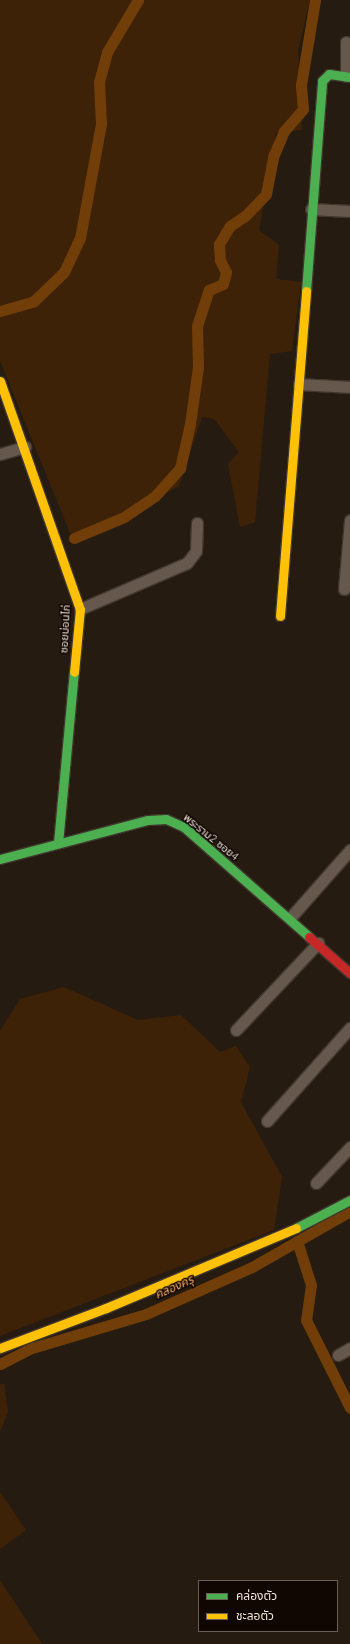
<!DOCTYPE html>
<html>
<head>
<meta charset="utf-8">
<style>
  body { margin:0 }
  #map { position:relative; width:350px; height:1644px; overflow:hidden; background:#261b11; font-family:Quicksand,"Noto Sans Thai",sans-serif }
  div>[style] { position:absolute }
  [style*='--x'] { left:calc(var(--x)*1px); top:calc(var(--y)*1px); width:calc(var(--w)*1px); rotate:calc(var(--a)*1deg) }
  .green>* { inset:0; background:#3e2207 }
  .canal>* { height:11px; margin:-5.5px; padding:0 5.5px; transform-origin:5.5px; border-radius:5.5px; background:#713e09 }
  .roads { filter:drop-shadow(1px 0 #41372f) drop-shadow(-1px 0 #41372f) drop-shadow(0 1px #41372f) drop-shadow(0 -1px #41372f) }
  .street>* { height:11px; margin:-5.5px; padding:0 5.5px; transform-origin:5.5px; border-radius:5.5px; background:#66584d }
  .fast>* { height:9px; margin:-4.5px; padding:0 4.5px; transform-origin:4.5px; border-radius:4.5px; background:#4caf50 }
  .slow>* { height:9px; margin:-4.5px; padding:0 4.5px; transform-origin:4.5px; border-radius:4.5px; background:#ffc107 }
  .jam>* { height:9px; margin:-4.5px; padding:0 4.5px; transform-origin:4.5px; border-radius:4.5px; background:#c62828 }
  span { translate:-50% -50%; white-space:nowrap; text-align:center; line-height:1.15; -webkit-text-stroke:3px #100703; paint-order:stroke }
  .street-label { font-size:11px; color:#f4e6db }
  .water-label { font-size:12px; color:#feac67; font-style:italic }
  .legend { position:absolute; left:198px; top:1580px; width:140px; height:52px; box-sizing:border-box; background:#100703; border:1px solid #6b6059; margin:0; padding:5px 7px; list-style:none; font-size:12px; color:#f4e6db }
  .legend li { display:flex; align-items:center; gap:8px; height:20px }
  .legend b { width:20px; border:1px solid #6b6059 }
</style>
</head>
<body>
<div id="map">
  <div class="green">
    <div style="clip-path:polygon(0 0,310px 0,298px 50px,302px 130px,276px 133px,259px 230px,279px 245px,276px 279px,301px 282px,292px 351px,270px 354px,255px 522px,240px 527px,228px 464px,239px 452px,214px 419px,202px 417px,179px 486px,75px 545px,0 361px)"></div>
    <div style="clip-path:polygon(64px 987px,138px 1020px,181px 1015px,220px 1052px,236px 1046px,250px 1067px,241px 1102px,282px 1177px,274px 1230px,0 1336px,0 1031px,20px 999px)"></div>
    <div style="clip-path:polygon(4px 1383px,8px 1412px,0 1432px,0 1385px)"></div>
    <div style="clip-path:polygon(0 1492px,26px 1530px,0 1549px)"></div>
    <div style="clip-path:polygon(0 1580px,42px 1644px,0 1644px)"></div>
  </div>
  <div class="canal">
    <div style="--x:0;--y:311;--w:35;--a:-16"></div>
    <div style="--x:34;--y:301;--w:42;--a:-44"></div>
    <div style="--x:64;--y:272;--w:38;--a:-65"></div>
    <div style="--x:80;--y:238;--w:116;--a:-79.6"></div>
    <div style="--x:101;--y:124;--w:42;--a:-92.7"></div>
    <div style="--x:99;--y:82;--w:31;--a:-75"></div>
    <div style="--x:107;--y:52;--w:61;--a:-59.2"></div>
    <div style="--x:74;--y:538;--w:54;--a:-22.8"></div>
    <div style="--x:124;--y:517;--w:37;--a:-34"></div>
    <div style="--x:155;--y:496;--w:38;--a:-48"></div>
    <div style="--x:180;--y:468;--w:45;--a:-77.2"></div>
    <div style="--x:190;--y:424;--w:58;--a:-82"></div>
    <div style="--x:198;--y:367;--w:41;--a:-91.4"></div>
    <div style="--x:197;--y:326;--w:38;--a:-72"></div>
    <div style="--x:209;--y:290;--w:15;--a:-23"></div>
    <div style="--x:223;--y:284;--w:12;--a:-76"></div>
    <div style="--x:226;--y:272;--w:13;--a:-117"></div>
    <div style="--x:220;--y:260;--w:16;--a:-94"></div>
    <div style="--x:219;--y:244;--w:21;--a:-59"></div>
    <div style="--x:230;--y:226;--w:18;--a:-34"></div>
    <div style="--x:245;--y:216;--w:30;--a:-46"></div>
    <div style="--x:266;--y:194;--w:38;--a:-79"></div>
    <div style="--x:273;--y:157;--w:28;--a:-67"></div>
    <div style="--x:284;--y:131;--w:29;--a:-49"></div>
    <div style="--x:303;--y:109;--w:24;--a:-95"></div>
    <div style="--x:301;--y:85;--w:86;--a:-80.6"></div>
    <div style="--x:297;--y:1241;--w:46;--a:72.3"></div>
    <div style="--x:311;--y:1285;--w:35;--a:98"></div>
    <div style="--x:306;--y:1320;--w:98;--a:63.4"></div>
    <div style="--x:0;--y:1364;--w:36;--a:-27"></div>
    <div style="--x:32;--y:1348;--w:119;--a:-16.6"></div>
    <div style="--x:146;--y:1314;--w:116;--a:-23.9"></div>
    <div style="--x:252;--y:1267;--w:113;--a:-29.7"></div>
  </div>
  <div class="roads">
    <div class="street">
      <div style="--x:346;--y:76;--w:34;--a:-90"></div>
      <div style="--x:311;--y:209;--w:39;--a:3"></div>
      <div style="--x:299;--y:384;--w:51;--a:3.4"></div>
      <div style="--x:0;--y:454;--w:26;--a:-16"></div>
      <div style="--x:344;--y:589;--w:69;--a:-85"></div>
      <div style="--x:80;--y:609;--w:116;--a:-23.3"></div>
      <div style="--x:187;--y:563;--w:15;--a:-53"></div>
      <div style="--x:196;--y:551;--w:28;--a:-88"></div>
      <div style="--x:290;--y:918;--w:91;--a:-48.6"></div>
      <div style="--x:236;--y:1030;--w:120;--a:-46.7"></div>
      <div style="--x:267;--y:1121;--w:125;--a:-48.3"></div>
      <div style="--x:316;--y:1183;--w:50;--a:-46.6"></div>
      <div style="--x:338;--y:1355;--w:14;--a:-30"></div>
    </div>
    <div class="fast">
      <div style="--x:306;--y:291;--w:211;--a:-85.6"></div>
      <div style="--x:322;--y:81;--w:10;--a:-45"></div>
      <div style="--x:329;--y:74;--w:21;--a:8"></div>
      <div style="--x:58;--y:843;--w:172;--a:-84.7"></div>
      <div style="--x:0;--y:859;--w:153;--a:-14.8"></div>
      <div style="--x:148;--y:820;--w:18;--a:-3"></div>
      <div style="--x:166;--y:819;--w:20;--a:24"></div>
      <div style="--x:184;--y:827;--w:167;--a:41.3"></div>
      <div style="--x:296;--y:1228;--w:61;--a:-27.4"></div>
    </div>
    <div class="slow">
      <div style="--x:0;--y:381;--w:242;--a:70.7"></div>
      <div style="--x:80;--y:609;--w:63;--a:95.4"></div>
      <div style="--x:280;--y:616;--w:326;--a:-85.4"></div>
      <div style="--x:0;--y:1348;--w:113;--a:-20.7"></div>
      <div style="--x:106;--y:1308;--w:206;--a:-22.8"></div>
    </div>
    <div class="jam">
      <div style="--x:309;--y:937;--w:55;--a:41.3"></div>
    </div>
  </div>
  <div class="street-label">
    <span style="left:65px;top:629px;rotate:-87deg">ซอยบ่อนไก่</span>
    <span style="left:211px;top:837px;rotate:39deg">พระราม2 ซอย4</span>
  </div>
  <div class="water-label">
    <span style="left:174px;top:1287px;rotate:-24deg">คลองครุ</span>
  </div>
  <ul class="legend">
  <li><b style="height:5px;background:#4caf50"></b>คล่องตัว</li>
  <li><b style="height:5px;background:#ffc107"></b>ชะลอตัว</li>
  </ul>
</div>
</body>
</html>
